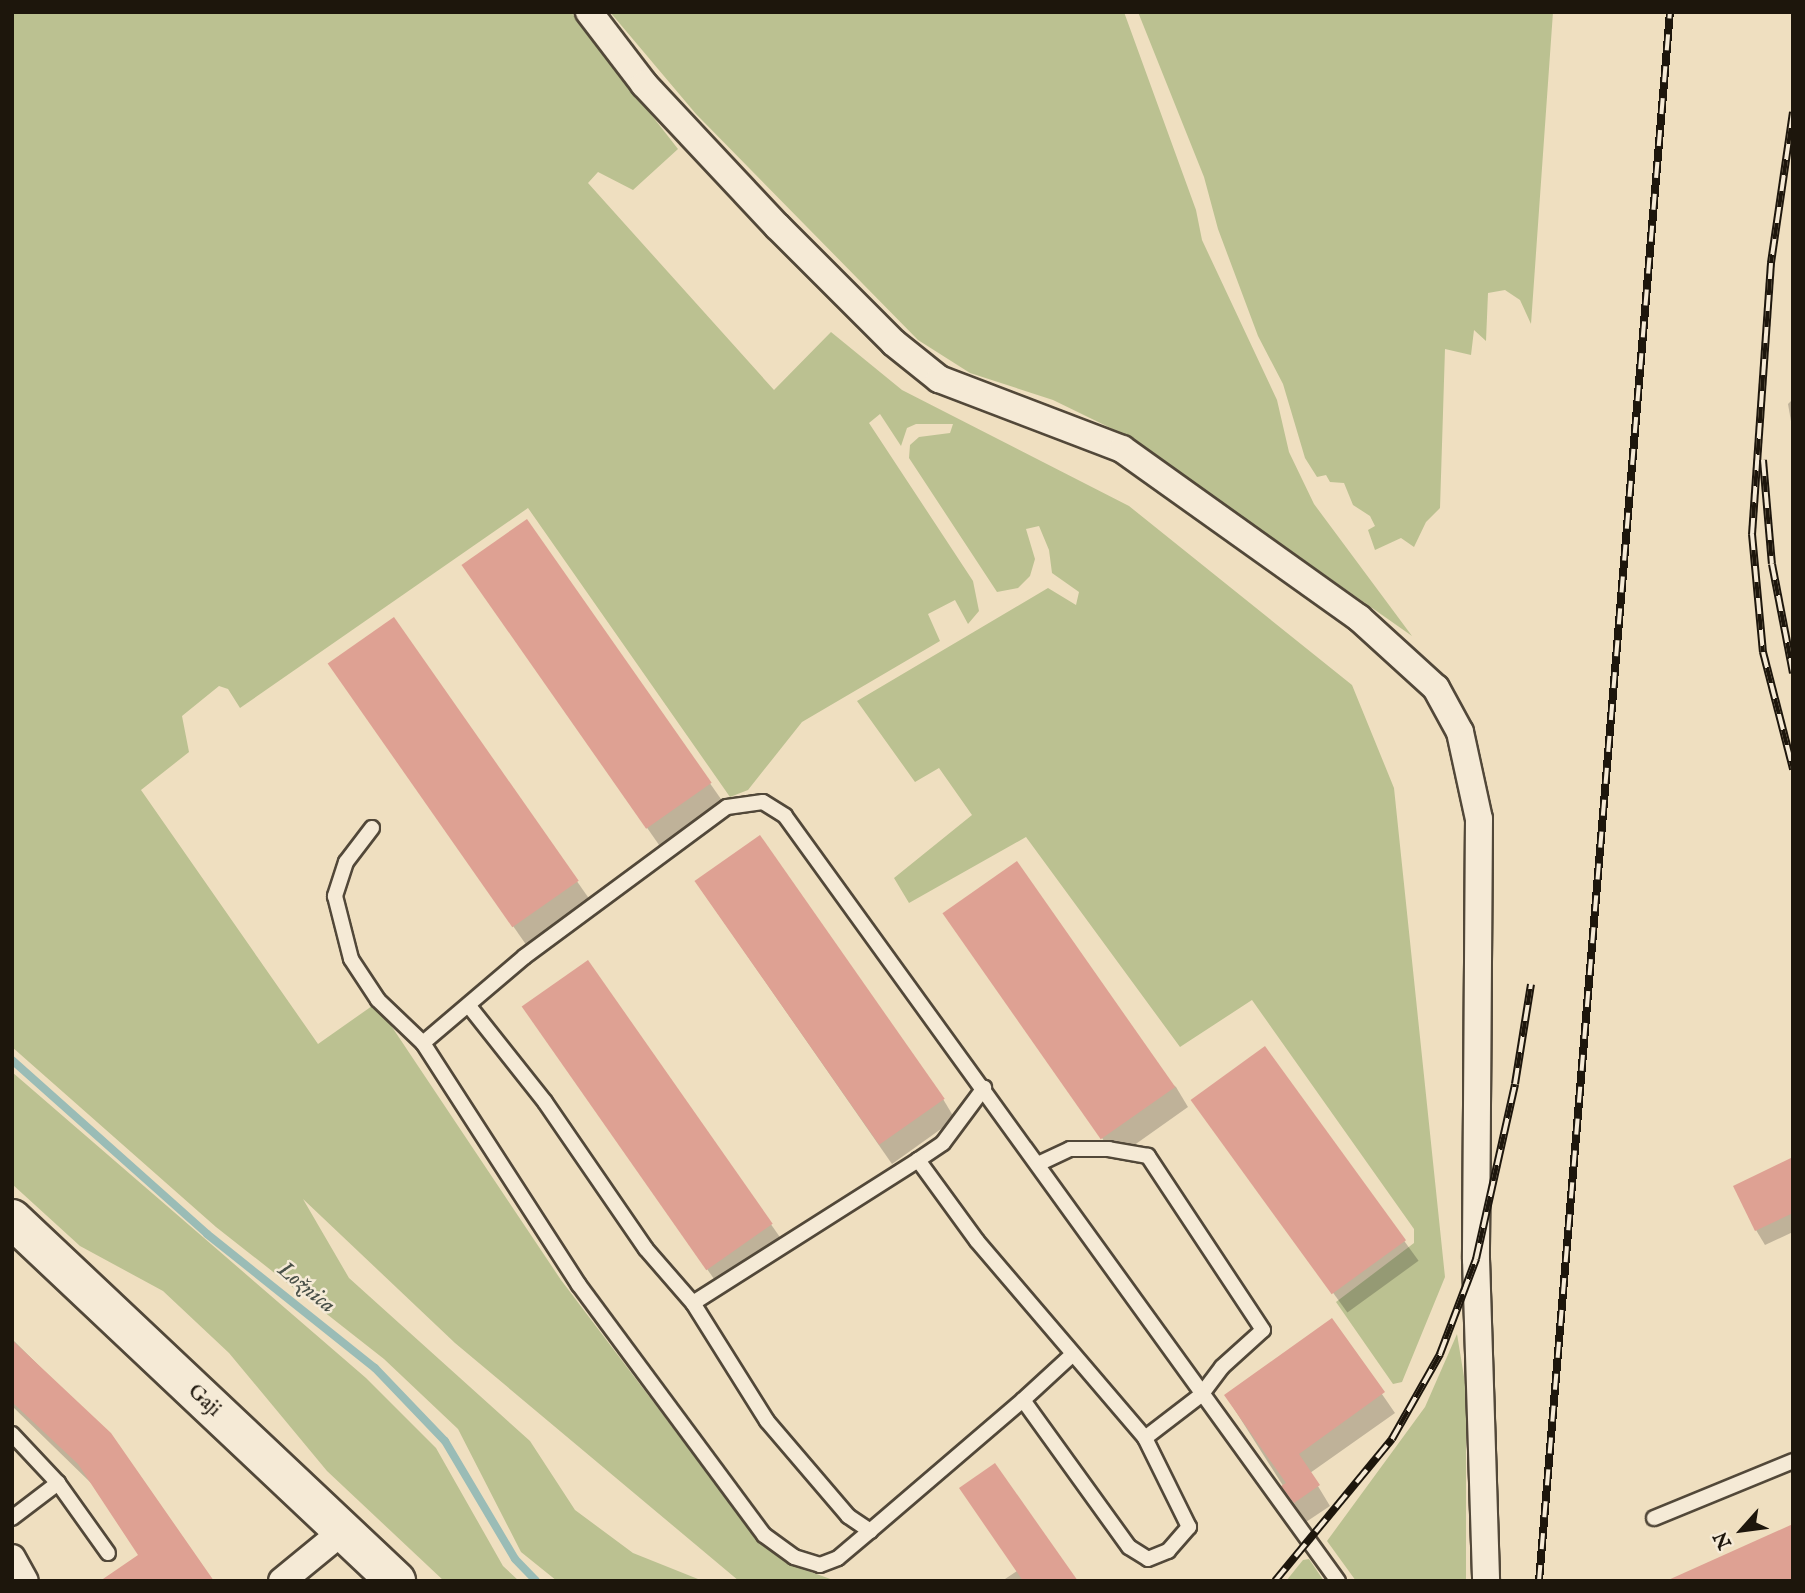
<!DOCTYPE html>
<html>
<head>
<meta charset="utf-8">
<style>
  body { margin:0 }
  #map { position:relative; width:1805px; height:1593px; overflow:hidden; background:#efdfc0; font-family:"IM FELL English",serif }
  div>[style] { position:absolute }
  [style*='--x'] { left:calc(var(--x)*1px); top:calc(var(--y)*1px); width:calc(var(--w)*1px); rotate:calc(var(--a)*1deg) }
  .green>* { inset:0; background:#bbc191 }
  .shadow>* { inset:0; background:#0003; transform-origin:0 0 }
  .stream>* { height:8px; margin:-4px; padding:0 4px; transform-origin:4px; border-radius:4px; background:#9abcb6 }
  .building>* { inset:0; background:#dea193; transform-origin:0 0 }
  .roads { filter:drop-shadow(2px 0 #524839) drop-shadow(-2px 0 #524839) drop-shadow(0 2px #524839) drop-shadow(0 -2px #524839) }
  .lane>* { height:14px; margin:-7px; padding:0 7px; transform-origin:7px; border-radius:7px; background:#f5ead6 }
  .street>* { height:26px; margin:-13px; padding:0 13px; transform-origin:13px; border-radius:13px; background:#f5ead6 }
  .secondary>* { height:38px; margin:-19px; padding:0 19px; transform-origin:19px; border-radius:19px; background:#f5ead6 }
  .rail>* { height:8px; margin-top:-4px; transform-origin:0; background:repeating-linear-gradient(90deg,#f5ead6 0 16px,#1d160c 0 32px); box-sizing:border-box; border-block:2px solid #1d160c }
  span { translate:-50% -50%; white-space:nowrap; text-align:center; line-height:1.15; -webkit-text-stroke:5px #f5ead6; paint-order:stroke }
  .street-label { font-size:21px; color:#1d160c }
  .water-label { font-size:23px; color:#495048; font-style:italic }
  .frame { position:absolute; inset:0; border:14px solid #1d160c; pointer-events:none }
  .north { position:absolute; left:1707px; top:1495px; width:70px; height:70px; -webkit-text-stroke:5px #f5ead6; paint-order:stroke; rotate:242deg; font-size:19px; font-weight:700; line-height:28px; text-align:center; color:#1d160c }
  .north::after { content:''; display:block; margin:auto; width:24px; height:32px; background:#1d160c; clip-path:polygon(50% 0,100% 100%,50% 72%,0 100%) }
</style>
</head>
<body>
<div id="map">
  <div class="green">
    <div style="clip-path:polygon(12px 12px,571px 12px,678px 149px,633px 190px,598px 172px,588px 183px,774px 390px,831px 332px,902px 390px,1129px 506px,1352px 685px,1394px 788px,1445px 1277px,1402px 1382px,1393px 1384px,1336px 1302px,1414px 1243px,1414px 1229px,1252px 1000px,1180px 1047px,1026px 837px,909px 903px,894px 878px,972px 815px,939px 768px,915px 782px,857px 701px,1048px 588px,1076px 605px,1079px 592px,1052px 573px,1049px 550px,1039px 526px,1026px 529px,1035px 559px,1030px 576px,1018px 588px,997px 592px,909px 458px,910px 445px,919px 437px,950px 433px,953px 424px,916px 424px,907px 428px,901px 446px,880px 414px,869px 423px,973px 581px,979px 611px,968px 624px,955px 600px,928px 614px,940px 641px,802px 722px,748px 790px,730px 797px,528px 508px,240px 708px,228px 689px,219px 686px,182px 716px,189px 752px,141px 790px,318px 1044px,372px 1006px,388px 1021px,561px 1280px,757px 1539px,786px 1563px,836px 1581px,739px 1581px,455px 1343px,303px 1199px,349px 1278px,530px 1441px,575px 1510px,633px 1553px,703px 1581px,557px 1581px,521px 1552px,458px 1429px,384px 1359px,216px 1227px,12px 1047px)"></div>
    <div style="clip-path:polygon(610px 12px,1124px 12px,1196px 210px,1202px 240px,1277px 400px,1289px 452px,1314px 504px,1412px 636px,1127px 436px,1053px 400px,970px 373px,918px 340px,696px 114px)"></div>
    <div style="clip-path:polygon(1138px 12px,1553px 12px,1531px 324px,1520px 300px,1505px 290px,1488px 293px,1486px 341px,1474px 330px,1471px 355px,1445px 349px,1440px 508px,1426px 522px,1414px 547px,1401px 538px,1375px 550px,1368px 530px,1375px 526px,1370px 516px,1353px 505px,1344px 483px,1330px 482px,1326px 475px,1317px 477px,1305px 458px,1283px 384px,1258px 336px,1218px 229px,1204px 177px)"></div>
    <div style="clip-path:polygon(12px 1072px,366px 1378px,436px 1448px,503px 1566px,519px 1581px,444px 1581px,327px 1471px,229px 1353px,163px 1291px,80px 1246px,12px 1184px)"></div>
    <div style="clip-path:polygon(1457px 1334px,1466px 1389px,1466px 1581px,1356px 1581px,1327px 1541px,1425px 1407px)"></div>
    <div style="clip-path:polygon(1309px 1559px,1324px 1581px,1286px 1581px,1303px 1560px)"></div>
  </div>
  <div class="shadow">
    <div style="clip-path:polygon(1793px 399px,1793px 433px,1788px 404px)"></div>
    <div style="left:527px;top:522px;width:343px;height:77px;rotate:55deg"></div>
    <div style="left:394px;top:620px;width:343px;height:78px;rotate:55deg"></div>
    <div style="clip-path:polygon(696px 882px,943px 1099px,955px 1119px,892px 1164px)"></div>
    <div style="clip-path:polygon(945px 914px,1176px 1087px,1188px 1107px,1116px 1158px)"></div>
    <div style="left:588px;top:963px;width:343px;height:78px;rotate:55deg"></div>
    <div style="left:1264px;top:1048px;width:263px;height:88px;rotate:54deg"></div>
    <div style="clip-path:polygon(1793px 1159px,1793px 1232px,1765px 1245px,1756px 1230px)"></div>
    <div style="clip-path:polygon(1331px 1320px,1395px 1413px,1310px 1473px,1330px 1506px,1306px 1522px,1226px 1396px)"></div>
    <div style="clip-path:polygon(12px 1339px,109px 1435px,140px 1556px,92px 1484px,12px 1406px)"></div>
    <div style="clip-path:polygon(961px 1489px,1075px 1581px,1002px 1581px,1017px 1571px)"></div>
  </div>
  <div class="stream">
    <div style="--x:12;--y:1060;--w:261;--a:41.7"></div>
    <div style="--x:207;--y:1234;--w:215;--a:38.6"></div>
    <div style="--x:375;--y:1368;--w:101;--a:46.2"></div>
    <div style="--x:445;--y:1441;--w:137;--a:59.3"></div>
    <div style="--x:515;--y:1559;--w:30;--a:46"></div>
  </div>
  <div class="building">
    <div style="left:527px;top:519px;width:322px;height:80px;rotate:55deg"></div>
    <div style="left:394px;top:617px;width:322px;height:81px;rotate:55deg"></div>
    <div style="left:760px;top:835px;width:322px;height:80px;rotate:55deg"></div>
    <div style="left:1017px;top:861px;width:276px;height:91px;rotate:55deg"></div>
    <div style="left:588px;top:960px;width:322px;height:81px;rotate:55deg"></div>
    <div style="left:1265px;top:1046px;width:240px;height:92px;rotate:54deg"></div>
    <div style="clip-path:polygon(1793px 1157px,1793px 1213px,1755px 1231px,1733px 1186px)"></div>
    <div style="clip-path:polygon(1332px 1318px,1385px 1392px,1299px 1454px,1320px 1485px,1294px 1503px,1281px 1486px,1286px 1483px,1224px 1395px)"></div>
    <div style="clip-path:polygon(12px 1340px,111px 1433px,214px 1581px,100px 1581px,138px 1555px,78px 1464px,12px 1402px)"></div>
    <div style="clip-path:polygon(995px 1463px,1078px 1581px,1023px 1581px,959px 1488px)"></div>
    <div style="clip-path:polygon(1793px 1524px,1793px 1581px,1666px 1581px)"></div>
  </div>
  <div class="roads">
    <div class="lane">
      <div style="--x:372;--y:828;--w:43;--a:127.4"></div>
      <div style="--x:346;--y:862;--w:36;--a:108"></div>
      <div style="--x:335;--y:896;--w:65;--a:75.7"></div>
      <div style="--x:351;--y:959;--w:49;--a:56.6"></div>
      <div style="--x:378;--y:1000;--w:62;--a:43.7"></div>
      <div style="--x:423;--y:1043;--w:133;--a:-40.4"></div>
      <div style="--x:524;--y:957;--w:252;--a:-36.5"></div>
      <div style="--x:727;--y:807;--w:36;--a:-8"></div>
      <div style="--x:763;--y:802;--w:26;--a:32"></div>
      <div style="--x:785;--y:816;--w:944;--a:54.14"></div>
      <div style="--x:469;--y:1006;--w:122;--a:51.6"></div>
      <div style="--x:545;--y:1102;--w:178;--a:55.5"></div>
      <div style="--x:646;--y:1249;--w:72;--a:49"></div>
      <div style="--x:693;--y:1303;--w:139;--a:57.9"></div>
      <div style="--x:767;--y:1421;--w:125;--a:49.5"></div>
      <div style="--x:848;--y:1516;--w:27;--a:34"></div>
      <div style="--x:870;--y:1531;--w:201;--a:-40.6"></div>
      <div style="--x:1023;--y:1400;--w:181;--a:54.2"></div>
      <div style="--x:1129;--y:1547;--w:22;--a:32"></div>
      <div style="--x:1148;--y:1559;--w:22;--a:-22"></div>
      <div style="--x:1168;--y:1551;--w:32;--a:-49"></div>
      <div style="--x:1189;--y:1527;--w:99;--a:-116.3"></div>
      <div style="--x:1145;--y:1438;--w:71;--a:-37.5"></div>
      <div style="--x:1201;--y:1395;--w:35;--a:-53"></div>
      <div style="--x:1222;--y:1367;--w:55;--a:-42.1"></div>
      <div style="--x:1263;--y:1330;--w:209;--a:-123.5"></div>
      <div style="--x:1148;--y:1156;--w:40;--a:-170"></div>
      <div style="--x:1109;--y:1149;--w:39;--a:180"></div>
      <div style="--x:1070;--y:1149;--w:35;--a:155"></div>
      <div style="--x:423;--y:1043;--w:288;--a:57.2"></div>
      <div style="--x:579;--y:1285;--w:311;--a:53.5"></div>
      <div style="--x:764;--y:1535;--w:37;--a:36"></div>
      <div style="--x:794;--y:1557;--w:27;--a:17"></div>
      <div style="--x:820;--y:1565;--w:19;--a:-21"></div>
      <div style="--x:838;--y:1558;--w:42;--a:-40.2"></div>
      <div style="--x:918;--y:1160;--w:30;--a:-34"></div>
      <div style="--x:943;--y:1143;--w:69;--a:-53.3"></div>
      <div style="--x:693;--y:1303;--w:267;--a:-32.4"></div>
      <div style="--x:918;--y:1160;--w:100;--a:53.9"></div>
      <div style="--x:977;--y:1241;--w:259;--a:49.5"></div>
      <div style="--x:1023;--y:1400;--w:67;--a:-42.6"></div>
      <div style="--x:12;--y:1434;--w:67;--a:46.8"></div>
      <div style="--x:58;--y:1483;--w:86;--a:54.5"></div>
      <div style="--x:12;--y:1518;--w:58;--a:-37.3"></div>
      <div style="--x:1654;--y:1518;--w:150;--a:-22.3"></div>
    </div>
    <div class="street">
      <div style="--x:589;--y:12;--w:91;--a:52.6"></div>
      <div style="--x:644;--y:84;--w:195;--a:46.9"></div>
      <div style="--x:777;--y:226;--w:165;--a:45"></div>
      <div style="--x:894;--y:343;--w:58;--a:38.7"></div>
      <div style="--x:939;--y:379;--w:196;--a:20.9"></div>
      <div style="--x:1122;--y:449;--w:291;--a:35.5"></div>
      <div style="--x:1359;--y:618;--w:104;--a:42.3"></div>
      <div style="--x:1436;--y:688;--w:50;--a:61.4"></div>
      <div style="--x:1460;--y:732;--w:89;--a:77.7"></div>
      <div style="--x:1479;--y:819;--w:440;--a:90.4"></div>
      <div style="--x:1476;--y:1259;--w:322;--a:88.2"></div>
      <div style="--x:12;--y:1558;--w:26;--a:61"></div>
      <div style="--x:282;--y:1581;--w:80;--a:-39.4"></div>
    </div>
    <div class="secondary">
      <div style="--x:12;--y:1219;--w:528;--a:43.31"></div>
    </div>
  </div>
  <div class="rail">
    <div style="--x:1793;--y:112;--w:153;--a:98.3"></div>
    <div style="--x:1771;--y:263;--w:272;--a:94"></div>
    <div style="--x:1752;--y:534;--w:119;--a:84.7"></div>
    <div style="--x:1763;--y:652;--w:121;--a:75.6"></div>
    <div style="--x:1763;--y:460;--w:104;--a:85.1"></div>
    <div style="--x:1772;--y:564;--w:111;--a:79.1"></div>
    <div style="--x:1275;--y:1581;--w:184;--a:-50.5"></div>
    <div style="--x:1392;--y:1439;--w:98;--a:-60.5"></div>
    <div style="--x:1440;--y:1354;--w:102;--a:-69.2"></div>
    <div style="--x:1476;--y:1259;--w:179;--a:-77.4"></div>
    <div style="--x:1515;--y:1084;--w:101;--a:-80.9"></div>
    <div style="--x:1539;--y:1581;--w:1574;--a:-85.23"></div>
  </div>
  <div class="street-label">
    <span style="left:204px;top:1401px;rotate:43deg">Gaji</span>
  </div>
  <div class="water-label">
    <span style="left:306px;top:1288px;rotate:39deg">Ložnica</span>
  </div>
  <div class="frame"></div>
  <div class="north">N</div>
</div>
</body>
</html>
